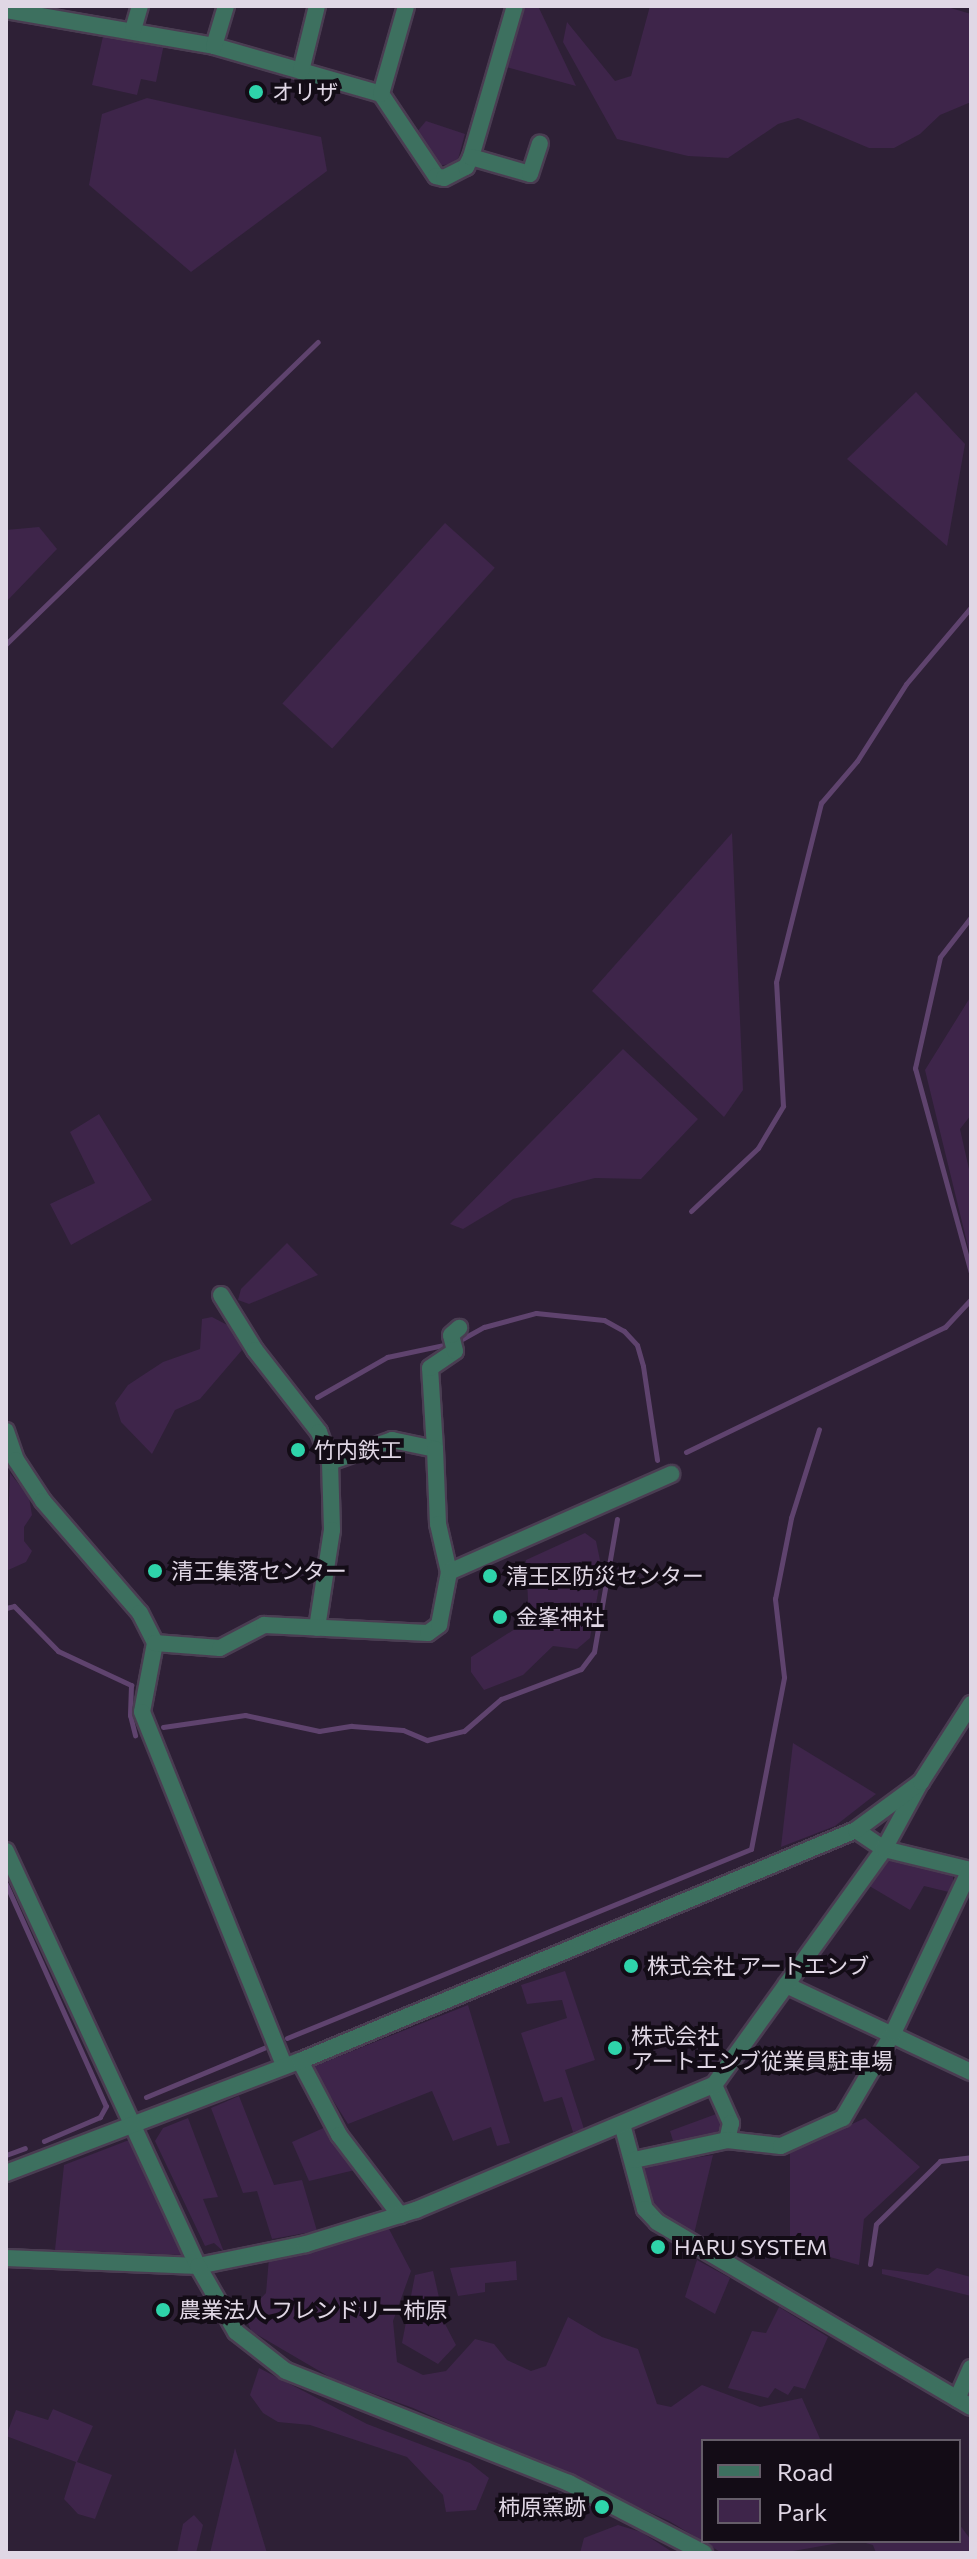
<!DOCTYPE html>
<html>
<head>
<meta charset="utf-8">
<style>
  body { margin:0 }
  #map { position:relative; width:977px; height:2559px; overflow:hidden; background:#2e2036; font-family:Commissioner,"Noto Sans JP",sans-serif }
  div>[style] { position:absolute }
  [style*='--x'] { left:calc(var(--x)*1px); top:calc(var(--y)*1px); width:calc(var(--w)*1px); rotate:calc(var(--a)*1deg) }
  .green>* { inset:0; background:#3e254a; transform-origin:0 0 }
  .stream>* { height:5px; margin:-2.5px; padding:0 2.5px; transform-origin:2.5px; border-radius:2.5px; background:#5f436e }
  .roads { filter:drop-shadow(2px 0 #4a3d52) drop-shadow(-2px 0 #4a3d52) drop-shadow(0 2px #4a3d52) drop-shadow(0 -2px #4a3d52) }
  .minor>* { height:16px; margin:-8px; padding:0 8px; transform-origin:8px; border-radius:8px; background:#3d705f }
  .tertiary>* { height:16px; margin:-8px; padding:0 8px; transform-origin:8px; border-radius:8px; background:#3d705f }
  .dots>* { width:22px; height:22px; translate:-50% -50%; box-sizing:border-box; border:4px solid #130c16; border-radius:50% }
  span { translate:-50% -50%; white-space:nowrap; text-align:center; line-height:1.15; -webkit-text-stroke:8px #130c16; paint-order:stroke }
  .poi-label { font-size:22px; color:#e0d7e5 }
  .left { translate:0 -50%; text-align:left }
  .right { translate:-100% -50%; text-align:right }
  .frame { position:absolute; inset:0; border:8px solid #e0d7e5; pointer-events:none }
  .legend { position:absolute; left:701px; top:2439px; width:260px; height:104px; box-sizing:border-box; background:#130c16; border:2px solid #655d69; margin:0; padding:10px 14px; list-style:none; font-size:24px; color:#e0d7e5 }
  .legend li { display:flex; align-items:center; gap:16px; height:40px }
  .legend b { width:40px; border:2px solid #655d69 }
</style>
</head>
<body>
<div id="map">
  <div class="green">
    <div style="clip-path:polygon(524px 6px,538px 6px,576px 86px,506px 67px)"></div>
    <div style="clip-path:polygon(650px 6px,944px 6px,971px 14px,971px 102px,940px 115px,920px 134px,894px 148px,869px 148px,798px 118px,778px 124px,728px 158px,688px 156px,617px 139px,563px 42px,567px 22px,615px 81px,631px 76px)"></div>
    <div style="clip-path:polygon(104px 32px,164px 44px,156px 82px,141px 79px,137px 95px,92px 85px)"></div>
    <div style="clip-path:polygon(147px 98px,321px 137px,327px 171px,191px 272px,89px 185px,102px 114px)"></div>
    <div style="clip-path:polygon(426px 121px,465px 134px,457px 163px,437px 166px,416px 133px)"></div>
    <div style="clip-path:polygon(916px 392px,965px 444px,947px 546px,847px 459px)"></div>
    <div style="left:445px;top:523px;width:67px;height:243px;rotate:42deg"></div>
    <div style="clip-path:polygon(39px 527px,57px 549px,6px 602px,6px 530px)"></div>
    <div style="clip-path:polygon(732px 833px,743px 1090px,724px 1117px,592px 991px)"></div>
    <div style="clip-path:polygon(971px 996px,971px 1115px,960px 1129px,971px 1178px,971px 1259px,925px 1070px)"></div>
    <div style="clip-path:polygon(623px 1049px,698px 1119px,641px 1179px,595px 1178px,513px 1199px,463px 1229px,450px 1224px)"></div>
    <div style="clip-path:polygon(99px 1114px,152px 1200px,71px 1245px,50px 1204px,95px 1183px,70px 1132px)"></div>
    <div style="clip-path:polygon(287px 1243px,318px 1275px,249px 1304px,238px 1300px,241px 1289px)"></div>
    <div style="clip-path:polygon(212px 1317px,233px 1328px,242px 1350px,200px 1399px,175px 1410px,152px 1454px,121px 1422px,115px 1403px,128px 1385px,163px 1362px,200px 1349px,202px 1319px)"></div>
    <div style="clip-path:polygon(10px 1473px,29px 1497px,32px 1515px,24px 1527px,24px 1541px,32px 1551px,26px 1562px,6px 1571px)"></div>
    <div style="clip-path:polygon(585px 1533px,596px 1541px,602px 1570px,590px 1638px,577px 1649px,553px 1646px,523px 1675px,484px 1690px,471px 1672px,471px 1657px,529px 1620px,526px 1560px)"></div>
    <div style="clip-path:polygon(793px 1743px,876px 1794px,835px 1826px,781px 1847px)"></div>
    <div style="clip-path:polygon(890px 1857px,953px 1875px,953px 1893px,924px 1886px,910px 1910px,866px 1884px)"></div>
    <div style="clip-path:polygon(565px 1971px,595px 2060px,565px 2070px,584px 2129px,573px 2132px,562px 2097px,544px 2102px,521px 2033px,567px 2018px,562px 2000px,527px 2004px,521px 1985px)"></div>
    <div style="clip-path:polygon(468px 2005px,510px 2143px,497px 2146px,491px 2127px,453px 2141px,432px 2091px,348px 2124px,312px 2067px)"></div>
    <div style="clip-path:polygon(239px 2096px,274px 2185px,302px 2180px,317px 2231px,272px 2239px,257px 2191px,243px 2193px,211px 2108px)"></div>
    <div style="clip-path:polygon(719px 2113px,724px 2124px,714px 2135px,674px 2144px,670px 2131px)"></div>
    <div style="clip-path:polygon(188px 2118px,218px 2197px,203px 2199px,224px 2252px,214px 2243px,205px 2246px,155px 2141px,163px 2128px)"></div>
    <div style="clip-path:polygon(865px 2118px,920px 2167px,864px 2219px,859px 2265px,790px 2246px,790px 2153px)"></div>
    <div style="clip-path:polygon(328px 2126px,355px 2170px,309px 2181px,292px 2142px)"></div>
    <div style="clip-path:polygon(129px 2140px,182px 2255px,55px 2250px,64px 2165px)"></div>
    <div style="clip-path:polygon(713px 2155px,694px 2234px,653px 2206px,641px 2166px)"></div>
    <div style="clip-path:polygon(389px 2229px,411px 2271px,393px 2321px,397px 2362px,423px 2375px,446px 2371px,475px 2339px,494px 2344px,507px 2360px,531px 2371px,546px 2366px,568px 2317px,602px 2337px,638px 2349px,657px 2404px,671px 2407px,702px 2385px,760px 2407px,802px 2398px,821px 2441px,703px 2441px,703px 2541px,850px 2541px,782px 2553px,722px 2553px,669px 2521px,598px 2489px,413px 2408px,333px 2379px,251px 2331px,245px 2315px,266px 2293px,269px 2258px)"></div>
    <div style="clip-path:polygon(697px 2260px,730px 2278px,715px 2314px,685px 2297px)"></div>
    <div style="clip-path:polygon(516px 2261px,517px 2280px,485px 2283px,485px 2292px,458px 2296px,450px 2268px)"></div>
    <div style="clip-path:polygon(937px 2268px,971px 2277px,971px 2296px,882px 2274px,882px 2269px,928px 2275px)"></div>
    <div style="clip-path:polygon(433px 2271px,445px 2324px,456px 2345px,438px 2364px,402px 2343px,415px 2275px)"></div>
    <div style="clip-path:polygon(779px 2307px,828px 2337px,805px 2389px,794px 2386px,788px 2395px,775px 2388px,768px 2398px,728px 2388px,752px 2331px,766px 2333px)"></div>
    <div style="clip-path:polygon(259px 2368px,367px 2424px,470px 2463px,489px 2478px,476px 2510px,446px 2512px,443px 2495px,407px 2457px,310px 2425px,278px 2422px,263px 2413px,250px 2395px)"></div>
    <div style="clip-path:polygon(53px 2409px,93px 2426px,77px 2462px,112px 2475px,95px 2519px,78px 2514px,64px 2499px,76px 2462px,6px 2436px,16px 2410px,48px 2420px)"></div>
    <div style="clip-path:polygon(235px 2448px,267px 2553px,210px 2553px)"></div>
    <div style="clip-path:polygon(194px 2515px,203px 2525px,196px 2553px,177px 2553px,183px 2524px)"></div>
    <div style="clip-path:polygon(959px 2524px,971px 2540px,971px 2553px,876px 2553px,873px 2545px,858px 2541px,959px 2541px)"></div>
    <div style="clip-path:polygon(618px 2525px,641px 2532px,674px 2553px,580px 2553px,584px 2538px)"></div>
  </div>
  <div class="stream">
    <div style="--x:6;--y:644;--w:434;--a:-44.1"></div>
    <div style="--x:971;--y:917;--w:51;--a:127.8"></div>
    <div style="--x:940;--y:957;--w:114;--a:102.7"></div>
    <div style="--x:915;--y:1068;--w:213;--a:74.7"></div>
    <div style="--x:691;--y:1211;--w:92;--a:-43.2"></div>
    <div style="--x:758;--y:1148;--w:49;--a:-59.2"></div>
    <div style="--x:783;--y:1106;--w:124;--a:-93.2"></div>
    <div style="--x:776;--y:982;--w:185;--a:-75.9"></div>
    <div style="--x:821;--y:803;--w:55;--a:-49.4"></div>
    <div style="--x:857;--y:761;--w:91;--a:-57.5"></div>
    <div style="--x:906;--y:684;--w:101;--a:-49.8"></div>
    <div style="--x:462;--y:1339;--w:25;--a:-29"></div>
    <div style="--x:484;--y:1327;--w:54;--a:-15.1"></div>
    <div style="--x:536;--y:1313;--w:68;--a:5.9"></div>
    <div style="--x:604;--y:1320;--w:23;--a:29"></div>
    <div style="--x:624;--y:1331;--w:19;--a:47"></div>
    <div style="--x:637;--y:1345;--w:22;--a:74"></div>
    <div style="--x:643;--y:1366;--w:95;--a:81.5"></div>
    <div style="--x:317;--y:1397;--w:81;--a:-29.7"></div>
    <div style="--x:387;--y:1357;--w:62;--a:-12"></div>
    <div style="--x:686;--y:1452;--w:288;--a:-25.8"></div>
    <div style="--x:945;--y:1327;--w:38;--a:-47"></div>
    <div style="--x:6;--y:1608;--w:8;--a:-14"></div>
    <div style="--x:14;--y:1606;--w:63;--a:45.6"></div>
    <div style="--x:58;--y:1651;--w:81;--a:25"></div>
    <div style="--x:131;--y:1685;--w:30;--a:92"></div>
    <div style="--x:130;--y:1715;--w:21;--a:76"></div>
    <div style="--x:163;--y:1727;--w:83;--a:-8.3"></div>
    <div style="--x:245;--y:1715;--w:76;--a:12.2"></div>
    <div style="--x:319;--y:1731;--w:33;--a:-9"></div>
    <div style="--x:352;--y:1726;--w:51;--a:4.5"></div>
    <div style="--x:403;--y:1730;--w:26;--a:23"></div>
    <div style="--x:427;--y:1740;--w:38;--a:-14"></div>
    <div style="--x:464;--y:1731;--w:49;--a:-40.9"></div>
    <div style="--x:501;--y:1699;--w:85;--a:-20.6"></div>
    <div style="--x:581;--y:1669;--w:21;--a:-53"></div>
    <div style="--x:594;--y:1652;--w:135;--a:-80.2"></div>
    <div style="--x:6;--y:1884;--w:243;--a:65.8"></div>
    <div style="--x:106;--y:2106;--w:13;--a:119"></div>
    <div style="--x:100;--y:2117;--w:61;--a:156.8"></div>
    <div style="--x:287;--y:2038;--w:501;--a:-22.16"></div>
    <div style="--x:751;--y:1849;--w:175;--a:-79.1"></div>
    <div style="--x:784;--y:1677;--w:79;--a:-96.6"></div>
    <div style="--x:775;--y:1599;--w:83;--a:-78.8"></div>
    <div style="--x:791;--y:1518;--w:93;--a:-72.5"></div>
    <div style="--x:146;--y:2097;--w:130;--a:-22.6"></div>
    <div style="--x:6;--y:2155;--w:20;--a:-20"></div>
    <div style="--x:870;--y:2264;--w:40;--a:-81.5"></div>
    <div style="--x:876;--y:2224;--w:90;--a:-44.5"></div>
    <div style="--x:940;--y:2161;--w:31;--a:-7"></div>
  </div>
  <div class="roads">
    <div class="minor">
      <div style="--x:6;--y:10;--w:211;--a:9.8"></div>
      <div style="--x:214;--y:46;--w:174;--a:16"></div>
      <div style="--x:381;--y:94;--w:99;--a:56.1"></div>
      <div style="--x:436;--y:176;--w:8;--a:14"></div>
      <div style="--x:444;--y:178;--w:25;--a:-27"></div>
      <div style="--x:466;--y:167;--w:11;--a:-63"></div>
      <div style="--x:471;--y:157;--w:157;--a:-73.8"></div>
      <div style="--x:133;--y:30;--w:25;--a:-74"></div>
      <div style="--x:214;--y:46;--w:42;--a:-73.3"></div>
      <div style="--x:301;--y:71;--w:67;--a:-76.2"></div>
      <div style="--x:381;--y:94;--w:91;--a:-74.1"></div>
      <div style="--x:471;--y:157;--w:61;--a:16.1"></div>
      <div style="--x:530;--y:174;--w:32;--a:-72"></div>
      <div style="--x:221;--y:1295;--w:65;--a:58.3"></div>
      <div style="--x:255;--y:1350;--w:104;--a:52"></div>
      <div style="--x:319;--y:1432;--w:32;--a:70"></div>
      <div style="--x:330;--y:1462;--w:68;--a:88.3"></div>
      <div style="--x:332;--y:1530;--w:99;--a:98.7"></div>
      <div style="--x:6;--y:1431;--w:31;--a:71"></div>
      <div style="--x:16;--y:1460;--w:49;--a:56.6"></div>
      <div style="--x:43;--y:1501;--w:148;--a:49.1"></div>
      <div style="--x:140;--y:1613;--w:34;--a:63"></div>
      <div style="--x:155;--y:1643;--w:70;--a:100.7"></div>
      <div style="--x:142;--y:1712;--w:381;--a:68.1"></div>
      <div style="--x:435;--y:1449;--w:81;--a:-93.5"></div>
      <div style="--x:430;--y:1368;--w:30;--a:-34"></div>
      <div style="--x:455;--y:1351;--w:16;--a:-104"></div>
      <div style="--x:451;--y:1335;--w:11;--a:-41"></div>
      <div style="--x:330;--y:1462;--w:66;--a:-19.5"></div>
      <div style="--x:392;--y:1440;--w:44;--a:11.8"></div>
      <div style="--x:435;--y:1449;--w:75;--a:87.7"></div>
      <div style="--x:438;--y:1524;--w:49;--a:77.1"></div>
      <div style="--x:155;--y:1643;--w:65;--a:4.4"></div>
      <div style="--x:220;--y:1648;--w:50;--a:-27.6"></div>
      <div style="--x:264;--y:1625;--w:164;--a:2.8"></div>
      <div style="--x:428;--y:1633;--w:14;--a:-36"></div>
      <div style="--x:439;--y:1625;--w:54;--a:-79.3"></div>
      <div style="--x:449;--y:1572;--w:243;--a:-23.8"></div>
      <div style="--x:856;--y:1830;--w:34;--a:34"></div>
      <div style="--x:884;--y:1849;--w:89;--a:13.6"></div>
      <div style="--x:786;--y:1985;--w:204;--a:25.2"></div>
      <div style="--x:300;--y:2061;--w:84;--a:62.2"></div>
      <div style="--x:339;--y:2135;--w:101;--a:52.7"></div>
      <div style="--x:714;--y:2085;--w:42;--a:65.9"></div>
      <div style="--x:731;--y:2123;--w:17;--a:103"></div>
      <div style="--x:622;--y:2124;--w:88;--a:74.9"></div>
      <div style="--x:645;--y:2209;--w:18;--a:47"></div>
      <div style="--x:657;--y:2222;--w:364;--a:30.5"></div>
      <div style="--x:634;--y:2160;--w:95;--a:-12.1"></div>
      <div style="--x:727;--y:2140;--w:54;--a:6.3"></div>
      <div style="--x:781;--y:2146;--w:68;--a:-24.3"></div>
      <div style="--x:843;--y:2118;--w:99;--a:-59.5"></div>
      <div style="--x:893;--y:2033;--w:180;--a:-64.7"></div>
      <div style="--x:6;--y:2258;--w:192;--a:2.4"></div>
      <div style="--x:198;--y:2266;--w:110;--a:-11.5"></div>
      <div style="--x:306;--y:2244;--w:115;--a:-17.2"></div>
      <div style="--x:416;--y:2210;--w:323;--a:-22.8"></div>
      <div style="--x:714;--y:2085;--w:291;--a:-54.2"></div>
      <div style="--x:884;--y:1849;--w:75;--a:-61.4"></div>
      <div style="--x:957;--y:2399;--w:34;--a:-66"></div>
    </div>
    <div class="tertiary">
      <div style="--x:6;--y:1851;--w:457;--a:65.2"></div>
      <div style="--x:198;--y:2266;--w:76;--a:60.1"></div>
      <div style="--x:236;--y:2332;--w:63;--a:38"></div>
      <div style="--x:286;--y:2371;--w:304;--a:21.6"></div>
      <div style="--x:569;--y:2483;--w:152;--a:27.4"></div>
      <div style="--x:6;--y:2173;--w:315;--a:-20.9"></div>
      <div style="--x:300;--y:2061;--w:602;--a:-22.56"></div>
      <div style="--x:856;--y:1830;--w:81;--a:-36.4"></div>
      <div style="--x:921;--y:1782;--w:93;--a:-57.3"></div>
    </div>
  </div>
  <div class="dots">
    <div style="left:256px;top:92px;background:#2ed4aa"></div>
    <div style="left:298px;top:1450px;background:#2ed4aa"></div>
    <div style="left:155px;top:1571px;background:#2ed4aa"></div>
    <div style="left:490px;top:1576px;background:#2ed4aa"></div>
    <div style="left:500px;top:1617px;background:#2ed4aa"></div>
    <div style="left:631px;top:1966px;background:#2ed4aa"></div>
    <div style="left:615px;top:2048px;background:#2ed4aa"></div>
    <div style="left:658px;top:2247px;background:#2ed4aa"></div>
    <div style="left:163px;top:2310px;background:#2ed4aa"></div>
    <div style="left:602px;top:2507px;background:#2ed4aa"></div>
  </div>
  <div class="poi-label">
    <span class="left" style="left:272px;top:92px">オリザ</span>
    <span class="left" style="left:314px;top:1450px">竹内鉄工</span>
    <span class="left" style="left:171px;top:1571px">清王集落センター</span>
    <span class="left" style="left:506px;top:1576px">清王区防災センター</span>
    <span class="left" style="left:516px;top:1617px">金峯神社</span>
    <span class="left" style="left:647px;top:1966px">株式会社 アートエンブ</span>
    <span class="left" style="left:631px;top:2048px">株式会社<br>アートエンブ従業員駐車場</span>
    <span class="left" style="left:674px;top:2247px">HARU SYSTEM</span>
    <span class="left" style="left:179px;top:2310px">農業法人 フレンドリー柿原</span>
    <span class="right" style="left:586px;top:2507px">柿原窯跡</span>
  </div>
  <div class="frame"></div>
  <ul class="legend">
  <li><b style="height:10px;background:#3d705f"></b>Road</li>
  <li><b style="height:22px;background:#3e254a"></b>Park</li>
  </ul>
</div>
</body>
</html>
